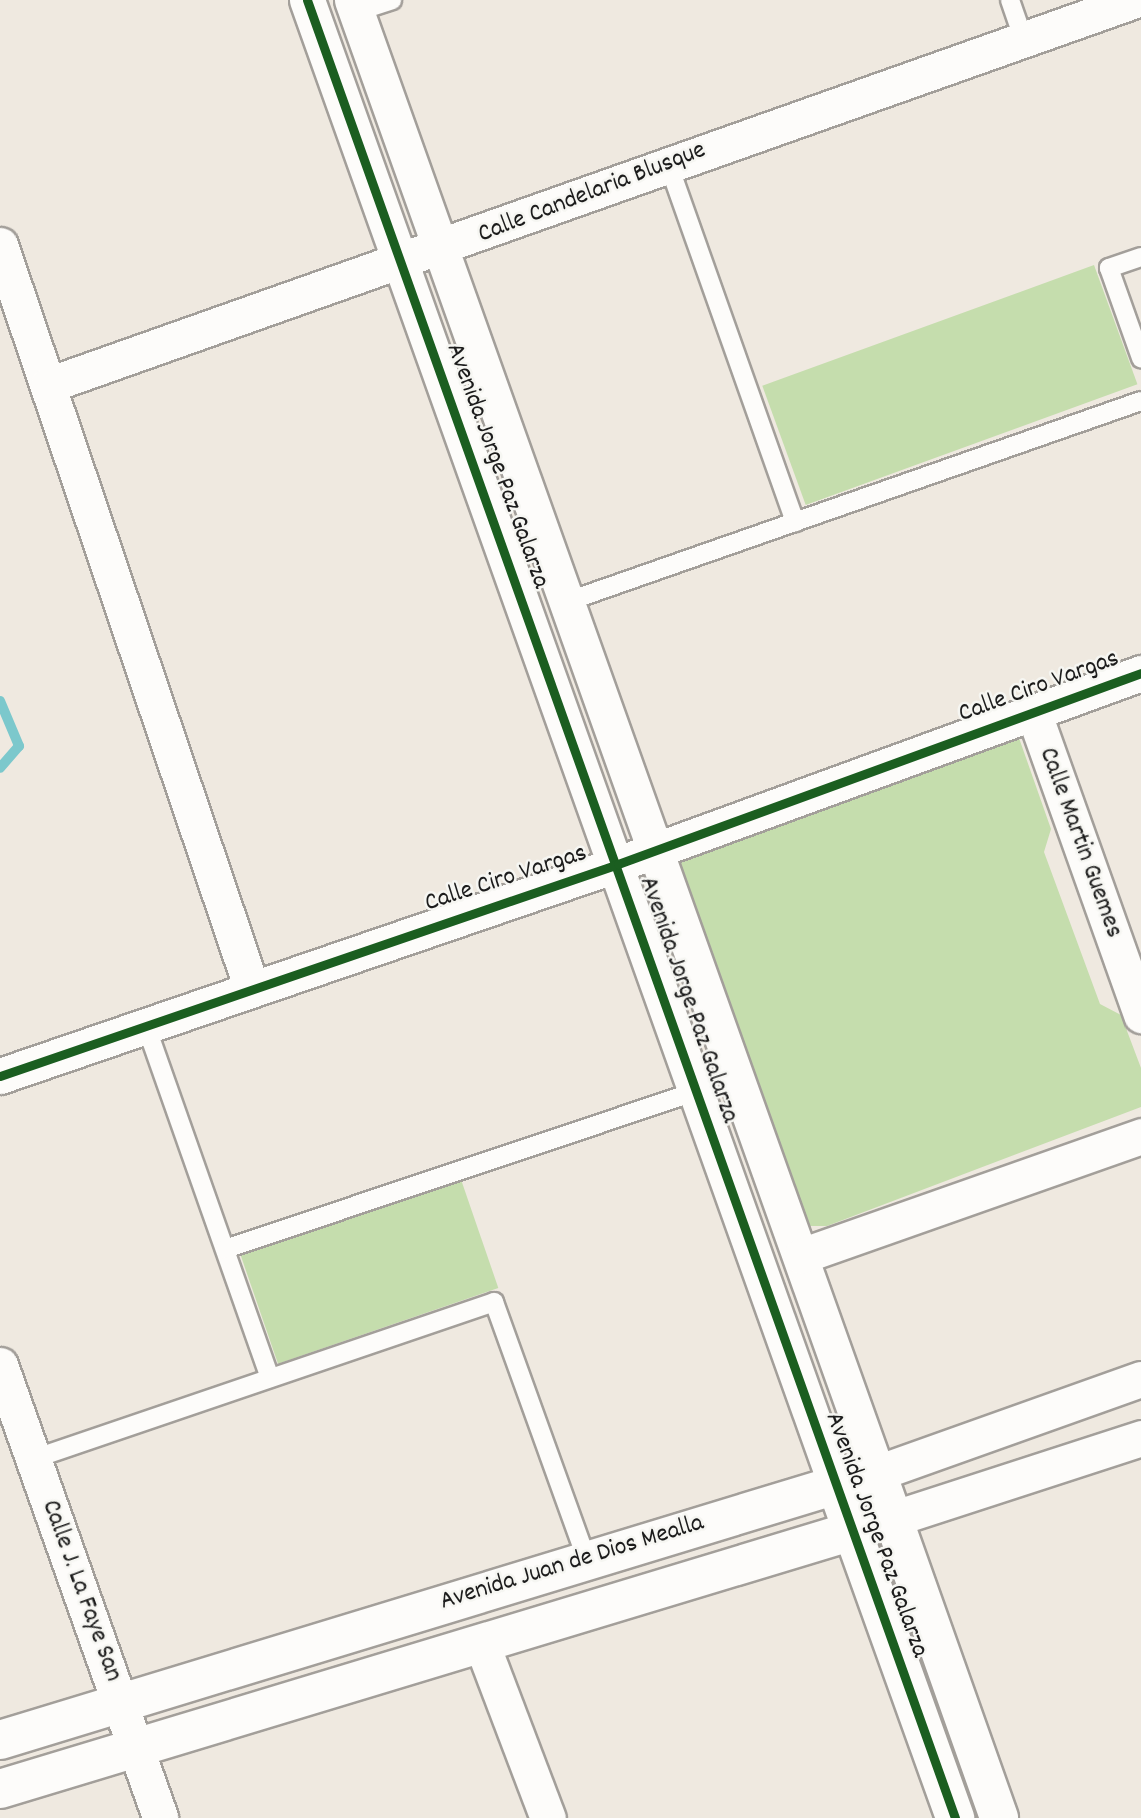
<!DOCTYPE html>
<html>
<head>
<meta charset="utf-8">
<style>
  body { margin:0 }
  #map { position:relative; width:1141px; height:1818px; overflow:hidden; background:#efe9e0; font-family:Dekko,sans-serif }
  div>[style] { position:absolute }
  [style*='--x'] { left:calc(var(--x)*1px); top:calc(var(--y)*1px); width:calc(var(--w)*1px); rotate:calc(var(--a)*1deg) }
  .green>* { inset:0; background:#c5ddad; transform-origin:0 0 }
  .stream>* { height:10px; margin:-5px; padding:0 5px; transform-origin:5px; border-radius:5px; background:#7cc8cc }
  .roads { filter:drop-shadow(2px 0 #a39f9a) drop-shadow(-2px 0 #a39f9a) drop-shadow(0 2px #a39f9a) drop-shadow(0 -2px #a39f9a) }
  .service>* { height:18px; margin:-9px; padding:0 9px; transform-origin:9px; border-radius:9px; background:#fdfcfa }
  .minor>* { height:35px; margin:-17.5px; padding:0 17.5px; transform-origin:17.5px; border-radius:17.5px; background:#fdfcfa }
  .tertiary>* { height:38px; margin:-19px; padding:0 19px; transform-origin:19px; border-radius:19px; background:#fdfcfa }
  .secondary>* { height:38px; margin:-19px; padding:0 19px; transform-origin:19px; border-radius:19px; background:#fdfcfa }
  .cycleway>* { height:9px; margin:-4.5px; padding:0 4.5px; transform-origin:4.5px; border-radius:4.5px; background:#1b5e20 }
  span { translate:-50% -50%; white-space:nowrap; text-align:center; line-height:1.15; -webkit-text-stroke:5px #f6f6f2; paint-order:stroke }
  .street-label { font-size:26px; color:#1c1c1c }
</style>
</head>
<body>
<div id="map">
  <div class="green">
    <div style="left:1094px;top:265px;width:127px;height:353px;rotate:70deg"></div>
    <div style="clip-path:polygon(1001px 723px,1019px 738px,1051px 829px,1044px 852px,1100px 1004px,1121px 1015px,1141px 1068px,1141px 1107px,827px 1226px,809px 1226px,791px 1215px,667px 854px)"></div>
    <div style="left:456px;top:1165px;width:130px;height:233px;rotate:71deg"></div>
  </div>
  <div class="stream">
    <div style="--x:0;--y:701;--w:49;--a:67.1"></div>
    <div style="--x:19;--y:746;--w:29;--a:131"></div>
  </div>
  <div class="roads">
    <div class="service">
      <div style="--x:1010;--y:0;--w:37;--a:71"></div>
      <div style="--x:356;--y:12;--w:38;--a:-18"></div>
      <div style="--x:668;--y:163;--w:381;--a:70.5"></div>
      <div style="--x:1141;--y:257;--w:34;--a:161"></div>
      <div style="--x:1109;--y:268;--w:96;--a:70.4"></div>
      <div style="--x:566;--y:602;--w:609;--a:-19.27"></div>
      <div style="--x:145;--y:1023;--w:376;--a:70.6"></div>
      <div style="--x:225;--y:1249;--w:498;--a:-18.5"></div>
      <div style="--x:33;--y:1459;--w:487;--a:-18.8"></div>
      <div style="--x:494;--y:1302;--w:271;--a:70.2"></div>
    </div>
    <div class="minor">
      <div style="--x:307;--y:0;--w:1576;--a:70.39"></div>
      <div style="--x:352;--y:0;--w:1564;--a:70.38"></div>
      <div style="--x:877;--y:1473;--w:280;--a:-19.6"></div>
      <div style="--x:0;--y:245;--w:782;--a:71.29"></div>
      <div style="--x:48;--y:385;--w:1153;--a:-19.5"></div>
      <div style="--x:1033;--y:711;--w:323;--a:70.4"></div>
      <div style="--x:0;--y:1076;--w:653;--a:-18.93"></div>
      <div style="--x:618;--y:864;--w:557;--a:-20.06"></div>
      <div style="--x:801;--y:1256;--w:361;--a:-19.4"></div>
      <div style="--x:0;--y:1365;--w:480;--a:70.5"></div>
      <div style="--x:892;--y:1519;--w:262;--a:-18"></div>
      <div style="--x:481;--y:1642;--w:188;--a:69.2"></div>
    </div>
    <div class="tertiary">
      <div style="--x:877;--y:1473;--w:43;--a:163.7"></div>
      <div style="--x:836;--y:1485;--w:354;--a:70.3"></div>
    </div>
    <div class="secondary">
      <div style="--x:877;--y:1473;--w:366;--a:70.5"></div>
      <div style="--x:0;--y:1740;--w:874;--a:-16.96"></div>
      <div style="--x:0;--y:1789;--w:932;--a:-16.84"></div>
    </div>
  </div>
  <div class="cycleway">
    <div style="--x:307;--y:0;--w:1930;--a:70.38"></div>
    <div style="--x:0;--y:1076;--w:653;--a:-18.93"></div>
    <div style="--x:618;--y:864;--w:557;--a:-20.06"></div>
  </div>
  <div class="street-label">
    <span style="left:592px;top:193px;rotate:-21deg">Calle Candelaria Blusque</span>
    <span style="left:497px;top:466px;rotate:70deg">Avenida Jorge Paz Galarza</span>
    <span style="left:1039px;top:687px;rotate:-20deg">Calle Ciro Vargas</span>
    <span style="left:1080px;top:843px;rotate:70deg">Calle Martin Guemes</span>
    <span style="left:506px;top:879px;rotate:-18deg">Calle Ciro Vargas</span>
    <span style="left:688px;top:1000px;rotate:71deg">Avenida Jorge Paz Galarza</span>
    <span style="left:876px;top:1535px;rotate:70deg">Avenida Jorge Paz Galarza</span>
    <span style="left:572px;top:1563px;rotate:-17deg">Avenida Juan de Dios Mealla</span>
    <span style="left:81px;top:1591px;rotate:70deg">Calle J. La Faye San</span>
  </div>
</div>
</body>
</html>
